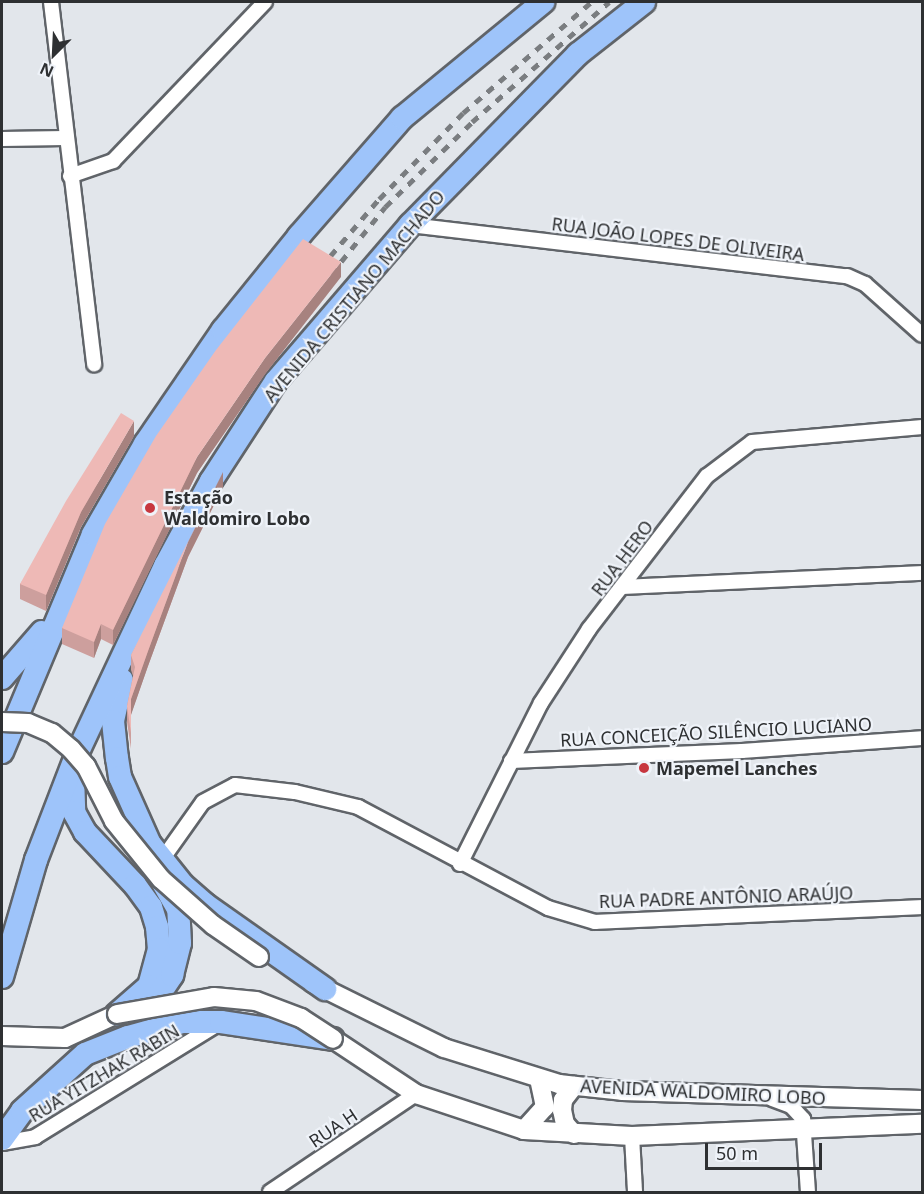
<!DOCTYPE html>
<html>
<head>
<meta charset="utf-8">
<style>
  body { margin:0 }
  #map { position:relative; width:924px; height:1194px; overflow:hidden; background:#e2e6eb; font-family:"Noto Sans",sans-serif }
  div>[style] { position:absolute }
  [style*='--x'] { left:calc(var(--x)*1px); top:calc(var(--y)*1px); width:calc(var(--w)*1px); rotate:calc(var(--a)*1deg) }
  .roads { filter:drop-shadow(2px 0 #606469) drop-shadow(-2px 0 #606469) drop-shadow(0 2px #606469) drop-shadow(0 -2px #606469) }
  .minor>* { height:14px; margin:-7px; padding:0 7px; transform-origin:7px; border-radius:7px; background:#fff }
  .secondary>* { height:18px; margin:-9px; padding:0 9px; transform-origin:9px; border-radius:9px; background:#fff }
  .trunk>* { height:22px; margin:-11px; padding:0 11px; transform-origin:11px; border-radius:11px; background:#9ec4fa }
  .rail>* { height:4.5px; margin-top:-2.25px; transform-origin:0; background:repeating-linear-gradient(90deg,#7a7d80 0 8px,transparent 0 16px) }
  .bridges { filter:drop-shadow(2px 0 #606469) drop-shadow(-2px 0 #606469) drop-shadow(0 2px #606469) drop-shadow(0 -2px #606469) }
  .secondary-bridge>* { height:18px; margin:-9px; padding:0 9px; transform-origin:9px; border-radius:9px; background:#fff }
  .wall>* { inset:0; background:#cd9f9d }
  .shaded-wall>* { inset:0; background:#a7827f }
  .building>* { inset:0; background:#eeb9b6 }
  .dots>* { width:16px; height:16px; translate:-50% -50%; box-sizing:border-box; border:3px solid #eff3f9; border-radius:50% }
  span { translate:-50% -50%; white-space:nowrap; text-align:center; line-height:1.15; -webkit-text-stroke:4.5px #eff3f9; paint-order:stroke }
  .street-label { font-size:18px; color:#2e3032 }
  .poi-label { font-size:18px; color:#2e3032; font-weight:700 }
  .left { translate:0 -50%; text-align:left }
  .frame { position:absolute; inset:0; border:3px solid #2e3032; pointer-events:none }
  .north { position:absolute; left:24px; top:24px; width:60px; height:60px; -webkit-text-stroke:4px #eff3f9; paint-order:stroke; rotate:204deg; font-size:16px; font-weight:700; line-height:24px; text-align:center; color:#2e3032 }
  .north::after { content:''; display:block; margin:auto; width:21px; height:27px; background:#2e3032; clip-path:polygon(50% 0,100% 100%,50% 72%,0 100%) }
  .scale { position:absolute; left:705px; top:1143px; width:117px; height:27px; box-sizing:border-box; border:3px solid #2e3032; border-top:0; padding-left:8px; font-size:18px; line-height:21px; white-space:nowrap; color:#2e3032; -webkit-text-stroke:4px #eff3f9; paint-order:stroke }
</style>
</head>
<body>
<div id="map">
  <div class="roads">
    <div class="minor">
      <div style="--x:51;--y:2;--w:365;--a:83.2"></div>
      <div style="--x:2;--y:139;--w:63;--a:-0.9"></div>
      <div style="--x:70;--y:176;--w:46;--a:-19.2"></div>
      <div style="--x:113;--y:161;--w:220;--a:-46.3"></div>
      <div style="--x:410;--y:225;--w:440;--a:6.7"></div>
      <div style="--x:847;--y:276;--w:20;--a:24"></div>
      <div style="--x:865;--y:284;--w:76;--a:41.8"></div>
      <div style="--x:624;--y:587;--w:298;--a:-2.7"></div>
      <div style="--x:511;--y:761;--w:231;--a:-2.5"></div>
      <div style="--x:742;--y:751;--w:180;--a:-4.1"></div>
      <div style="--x:161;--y:861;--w:72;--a:-54.6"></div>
      <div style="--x:203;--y:802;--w:36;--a:-28"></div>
      <div style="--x:235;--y:785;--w:60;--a:6.7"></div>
      <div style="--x:295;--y:792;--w:65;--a:13.4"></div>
      <div style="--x:358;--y:807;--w:215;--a:28"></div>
      <div style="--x:548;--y:908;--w:49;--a:16.6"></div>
      <div style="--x:595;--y:922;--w:327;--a:-2.6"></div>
      <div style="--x:460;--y:864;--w:180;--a:-63.3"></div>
      <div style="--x:541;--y:703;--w:88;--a:-57"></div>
      <div style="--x:589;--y:629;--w:193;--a:-52.4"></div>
      <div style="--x:707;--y:476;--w:56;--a:-37.1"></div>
      <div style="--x:752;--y:442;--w:171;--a:-5"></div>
      <div style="--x:772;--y:1099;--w:20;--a:20"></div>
      <div style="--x:791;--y:1106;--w:18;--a:47"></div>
      <div style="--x:803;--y:1119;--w:73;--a:86.1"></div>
      <div style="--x:632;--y:1136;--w:56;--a:86.9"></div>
      <div style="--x:2;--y:1143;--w:34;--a:-10"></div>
      <div style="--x:35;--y:1137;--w:215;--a:-31.7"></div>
      <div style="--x:270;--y:1192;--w:176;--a:-33.9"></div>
    </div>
    <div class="secondary">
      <div style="--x:313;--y:983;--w:146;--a:26.4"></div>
      <div style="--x:444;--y:1048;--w:121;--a:17.4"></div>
      <div style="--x:559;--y:1084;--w:63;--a:6.3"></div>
      <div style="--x:622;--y:1091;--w:300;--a:1.7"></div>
      <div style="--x:2;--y:1036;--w:63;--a:1.8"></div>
      <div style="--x:65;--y:1038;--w:57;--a:-24.8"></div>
      <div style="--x:333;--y:1039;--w:100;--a:33.5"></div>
      <div style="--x:416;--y:1094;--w:114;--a:18.4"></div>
      <div style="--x:524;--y:1130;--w:108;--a:3.2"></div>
      <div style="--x:632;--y:1136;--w:290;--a:-2.4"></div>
      <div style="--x:524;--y:1130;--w:31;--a:-48"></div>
      <div style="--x:545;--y:1107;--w:29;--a:-102"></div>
      <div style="--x:574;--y:1134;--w:13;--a:-132"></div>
      <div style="--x:565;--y:1124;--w:14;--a:-102"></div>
      <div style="--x:562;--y:1110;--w:10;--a:-84"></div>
      <div style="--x:563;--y:1100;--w:18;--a:-52"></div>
    </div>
    <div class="trunk">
      <div style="--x:2;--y:678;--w:61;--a:-49"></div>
      <div style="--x:122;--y:680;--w:42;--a:102.4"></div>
      <div style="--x:113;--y:721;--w:37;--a:84"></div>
      <div style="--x:117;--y:758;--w:19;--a:81"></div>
      <div style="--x:120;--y:777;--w:73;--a:65.9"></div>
      <div style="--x:150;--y:844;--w:53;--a:51.2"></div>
      <div style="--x:183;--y:885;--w:30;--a:41"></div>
      <div style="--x:206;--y:905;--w:146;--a:35.2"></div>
      <div style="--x:2;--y:752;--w:236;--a:-67.3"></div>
      <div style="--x:93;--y:534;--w:104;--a:-60"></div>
      <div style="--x:145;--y:444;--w:138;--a:-55.6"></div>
      <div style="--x:223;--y:330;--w:121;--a:-51"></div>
      <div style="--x:299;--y:236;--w:157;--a:-48.9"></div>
      <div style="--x:402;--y:118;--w:183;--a:-39.4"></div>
      <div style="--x:73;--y:776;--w:36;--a:88"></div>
      <div style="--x:74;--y:812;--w:23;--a:61"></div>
      <div style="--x:85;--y:832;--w:73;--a:46.7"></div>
      <div style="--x:135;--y:885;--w:27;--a:54"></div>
      <div style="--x:151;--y:907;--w:21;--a:73"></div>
      <div style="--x:157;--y:927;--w:22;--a:85"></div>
      <div style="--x:159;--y:949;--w:38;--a:105"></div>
      <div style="--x:149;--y:986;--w:43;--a:138.8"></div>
      <div style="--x:2;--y:977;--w:122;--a:-73.8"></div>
      <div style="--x:36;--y:860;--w:111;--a:-69"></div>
      <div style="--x:76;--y:756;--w:210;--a:-64.9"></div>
      <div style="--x:165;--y:566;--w:97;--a:-61.6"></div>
      <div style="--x:211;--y:481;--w:119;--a:-57"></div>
      <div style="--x:276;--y:381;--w:206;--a:-49.3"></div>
      <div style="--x:410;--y:225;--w:240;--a:-45.5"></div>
      <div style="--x:578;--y:54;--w:84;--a:-38.2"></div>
      <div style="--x:150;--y:1008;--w:40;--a:-56"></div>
      <div style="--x:172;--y:975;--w:33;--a:-76"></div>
      <div style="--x:180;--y:943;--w:34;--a:-93"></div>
      <div style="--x:178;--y:909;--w:34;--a:-120"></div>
      <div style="--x:2;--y:1139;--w:34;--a:-54"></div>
      <div style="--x:22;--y:1111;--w:85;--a:-42.1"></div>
      <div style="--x:85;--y:1054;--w:46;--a:-21.6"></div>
      <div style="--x:128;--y:1037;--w:56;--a:-15.5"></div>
      <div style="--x:182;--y:1022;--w:39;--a:0"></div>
      <div style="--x:221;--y:1022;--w:113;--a:8.6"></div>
    </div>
  </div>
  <div class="rail">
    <div style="--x:320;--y:268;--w:91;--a:-49.5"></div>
    <div style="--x:379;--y:199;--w:120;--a:-45.7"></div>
    <div style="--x:463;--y:113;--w:169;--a:-40.9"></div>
    <div style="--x:331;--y:274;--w:86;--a:-51.1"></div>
    <div style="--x:385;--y:207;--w:122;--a:-44.3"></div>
    <div style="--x:472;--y:122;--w:182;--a:-41.2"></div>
  </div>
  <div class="bridges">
    <div class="secondary-bridge">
      <div style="--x:2;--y:722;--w:26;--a:2"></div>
      <div style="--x:28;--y:723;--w:26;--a:23"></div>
      <div style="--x:52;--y:733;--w:25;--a:40"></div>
      <div style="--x:71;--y:749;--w:23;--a:49"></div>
      <div style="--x:86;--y:766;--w:62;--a:63"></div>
      <div style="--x:114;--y:821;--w:75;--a:51"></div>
      <div style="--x:161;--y:879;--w:69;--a:41.5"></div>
      <div style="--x:213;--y:925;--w:56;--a:34.8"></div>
      <div style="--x:117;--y:1014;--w:98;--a:-9.9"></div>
      <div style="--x:214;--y:997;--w:42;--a:5.4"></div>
      <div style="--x:256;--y:1001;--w:48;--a:20.7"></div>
      <div style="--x:301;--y:1018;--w:38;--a:33"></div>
    </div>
  </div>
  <div class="wall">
    <div style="clip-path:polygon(341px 277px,265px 374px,197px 473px,113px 645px,101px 639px,94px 658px,62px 644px,62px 628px)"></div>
    <div style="clip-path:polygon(134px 436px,81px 527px,46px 611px,20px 599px,20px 584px)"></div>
    <div style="clip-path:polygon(223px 487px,188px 557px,148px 666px,131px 714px,131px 749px,127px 722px,127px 706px,133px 676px,131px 670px,131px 655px)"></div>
  </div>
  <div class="shaded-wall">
    <div style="clip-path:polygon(341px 262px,341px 277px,265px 374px,197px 473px,113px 645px,113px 630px,197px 457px,265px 358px)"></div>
    <div style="clip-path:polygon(134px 421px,134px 436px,81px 527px,46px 611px,46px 595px,81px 512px)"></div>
    <div style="clip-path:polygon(223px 472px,223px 487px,188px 557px,148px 666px,131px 715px,131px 699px,148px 651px,188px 542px)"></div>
    <div style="clip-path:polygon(101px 624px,101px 639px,94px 658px,94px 642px)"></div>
  </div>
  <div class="building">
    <div style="clip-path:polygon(303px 239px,341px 262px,265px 358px,197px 457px,113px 630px,101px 624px,94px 642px,62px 628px,105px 524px,156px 436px,216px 350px)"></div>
    <div style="clip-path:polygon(121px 413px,134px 421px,81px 512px,46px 595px,20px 584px,66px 501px)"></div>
    <div style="clip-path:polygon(223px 472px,188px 542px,148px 651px,131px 699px,131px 733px,127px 706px,135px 667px,131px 655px)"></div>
  </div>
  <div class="dots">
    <div style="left:150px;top:508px;background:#c7373f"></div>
    <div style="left:644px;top:768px;background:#c7373f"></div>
  </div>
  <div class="street-label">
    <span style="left:678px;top:239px;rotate:7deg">RUA JOÃO LOPES DE OLIVEIRA</span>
    <span style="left:354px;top:296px;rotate:-50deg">AVENIDA CRISTIANO MACHADO</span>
    <span style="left:622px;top:558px;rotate:-53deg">RUA HERO</span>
    <span style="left:716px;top:732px;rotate:-3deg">RUA CONCEIÇÃO SILÊNCIO LUCIANO</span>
    <span style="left:726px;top:897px;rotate:-2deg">RUA PADRE ANTÔNIO ARAÚJO</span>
    <span style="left:104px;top:1073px;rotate:-31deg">RUA YITZHAK RABIN</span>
    <span style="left:703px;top:1092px;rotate:3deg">AVENIDA WALDOMIRO LOBO</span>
    <span style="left:333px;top:1128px;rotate:-34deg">RUA H</span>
  </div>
  <div class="poi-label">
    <span class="left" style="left:164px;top:508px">Estação<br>Waldomiro Lobo</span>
    <span class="left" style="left:656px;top:768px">Mapemel Lanches</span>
  </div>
  <div class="frame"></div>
  <div class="north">N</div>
  <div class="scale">50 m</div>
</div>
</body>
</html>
